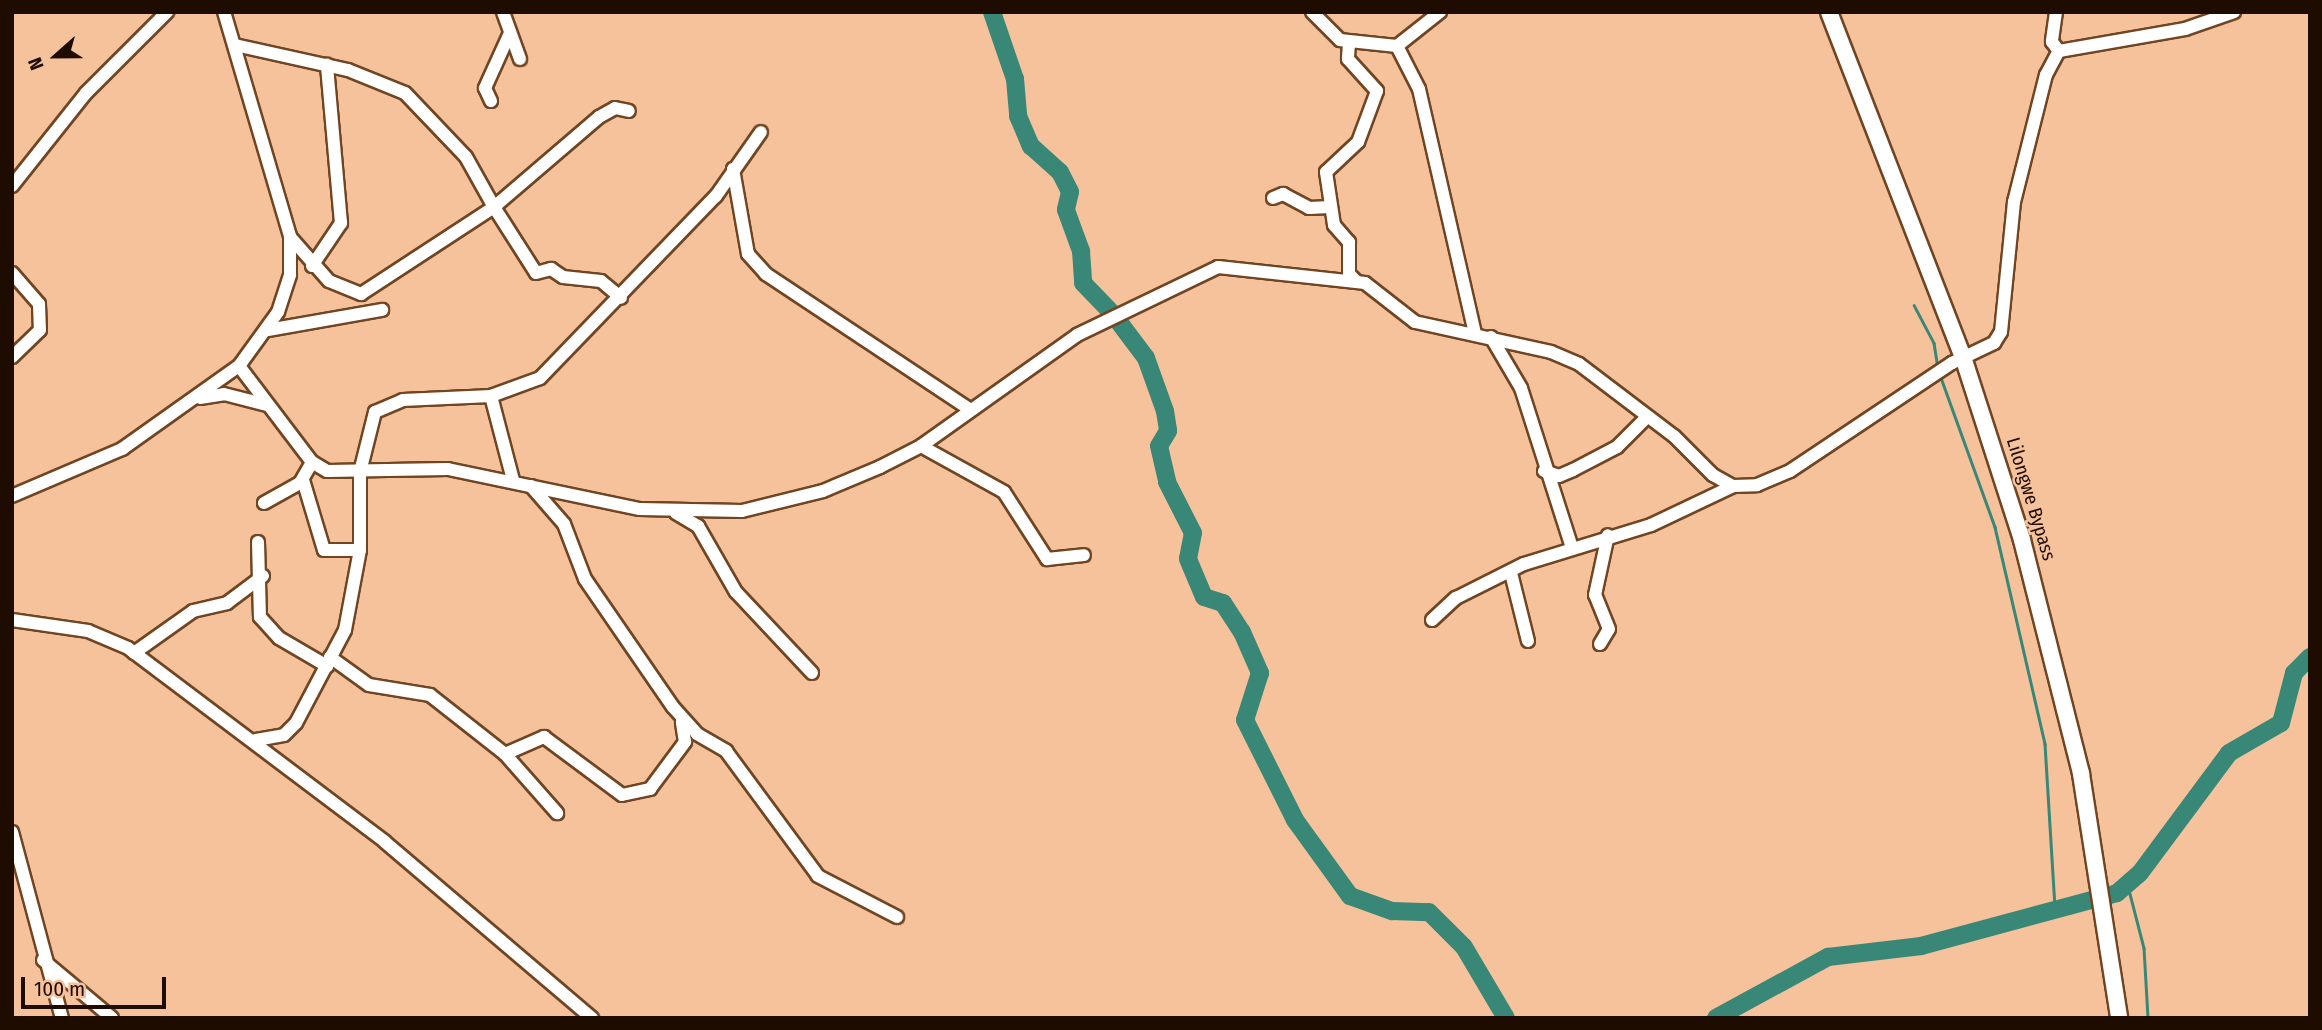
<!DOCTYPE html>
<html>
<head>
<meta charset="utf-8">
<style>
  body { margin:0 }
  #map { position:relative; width:2322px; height:1030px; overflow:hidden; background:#f5c29c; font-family:"Fira Sans Condensed",sans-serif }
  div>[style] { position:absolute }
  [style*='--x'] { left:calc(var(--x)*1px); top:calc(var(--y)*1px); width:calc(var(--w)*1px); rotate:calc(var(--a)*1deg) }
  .stream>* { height:2.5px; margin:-1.25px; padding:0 1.25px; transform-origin:1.25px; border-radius:1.25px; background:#398777 }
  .river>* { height:18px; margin:-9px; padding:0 9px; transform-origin:9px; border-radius:9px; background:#398777 }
  .roads { filter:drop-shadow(2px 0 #704522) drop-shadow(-2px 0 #704522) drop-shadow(0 2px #704522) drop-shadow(0 -2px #704522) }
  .minor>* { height:12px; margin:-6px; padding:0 6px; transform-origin:6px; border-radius:6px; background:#fff }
  .major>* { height:16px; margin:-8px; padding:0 8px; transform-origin:8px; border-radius:8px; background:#fff }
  span { translate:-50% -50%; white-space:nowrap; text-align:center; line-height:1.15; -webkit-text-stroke:5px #f5c29c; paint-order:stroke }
  .street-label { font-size:19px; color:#1e0c01 }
  .frame { position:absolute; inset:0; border:14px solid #1e0c01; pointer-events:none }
  .north { position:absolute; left:21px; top:21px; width:70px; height:70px; -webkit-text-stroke:5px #f5c29c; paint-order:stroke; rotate:249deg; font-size:19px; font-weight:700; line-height:28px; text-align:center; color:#1e0c01 }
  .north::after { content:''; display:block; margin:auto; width:24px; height:32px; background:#1e0c01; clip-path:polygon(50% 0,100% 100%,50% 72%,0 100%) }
  .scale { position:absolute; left:21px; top:977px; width:145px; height:32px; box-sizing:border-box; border:4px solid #1e0c01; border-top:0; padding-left:9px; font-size:21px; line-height:24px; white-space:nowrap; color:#1e0c01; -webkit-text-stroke:5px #f5c29c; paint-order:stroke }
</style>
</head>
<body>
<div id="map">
  <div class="stream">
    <div style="--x:1914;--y:305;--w:43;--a:62.2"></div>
    <div style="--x:1934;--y:343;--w:26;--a:81"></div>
    <div style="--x:1940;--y:375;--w:162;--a:70.1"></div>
    <div style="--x:1995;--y:527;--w:223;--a:77"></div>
    <div style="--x:2045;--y:744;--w:163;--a:86.5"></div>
    <div style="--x:2128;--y:886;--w:64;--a:75.5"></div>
    <div style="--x:2144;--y:948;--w:70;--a:86.7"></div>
  </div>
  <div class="river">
    <div style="--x:992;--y:12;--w:71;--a:71.1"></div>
    <div style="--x:1015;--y:79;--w:37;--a:85"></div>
    <div style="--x:1018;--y:116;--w:33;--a:67"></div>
    <div style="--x:1031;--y:146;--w:39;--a:42"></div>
    <div style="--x:1060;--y:172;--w:22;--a:63"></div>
    <div style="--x:1070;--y:192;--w:18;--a:103"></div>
    <div style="--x:1066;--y:210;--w:44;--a:69.9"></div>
    <div style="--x:1081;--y:251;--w:32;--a:86"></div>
    <div style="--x:1083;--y:283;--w:42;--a:46"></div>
    <div style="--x:1116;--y:318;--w:50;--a:53.1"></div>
    <div style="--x:1146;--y:358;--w:56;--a:70.3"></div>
    <div style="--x:1165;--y:411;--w:20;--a:81"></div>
    <div style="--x:1168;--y:431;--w:17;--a:121"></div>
    <div style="--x:1159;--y:446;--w:37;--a:77"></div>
    <div style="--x:1167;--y:482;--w:57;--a:63"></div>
    <div style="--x:1193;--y:533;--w:26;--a:101"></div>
    <div style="--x:1188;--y:559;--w:41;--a:67.2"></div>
    <div style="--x:1204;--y:597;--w:20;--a:18"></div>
    <div style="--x:1223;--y:603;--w:35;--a:57"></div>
    <div style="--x:1242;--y:632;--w:45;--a:66.3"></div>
    <div style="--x:1260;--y:673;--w:49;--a:107.7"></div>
    <div style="--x:1245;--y:720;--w:112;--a:63.4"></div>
    <div style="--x:1295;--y:820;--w:94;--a:54.1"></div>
    <div style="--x:1350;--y:896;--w:45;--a:19.7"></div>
    <div style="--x:1392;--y:911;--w:37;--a:2"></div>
    <div style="--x:1429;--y:912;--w:49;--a:45"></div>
    <div style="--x:1464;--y:947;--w:82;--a:59.4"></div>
    <div style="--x:1716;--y:1018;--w:128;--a:-28.6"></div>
    <div style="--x:1828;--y:957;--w:94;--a:-6.7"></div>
    <div style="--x:1921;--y:946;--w:203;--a:-15.1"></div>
    <div style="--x:2117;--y:893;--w:30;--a:-41"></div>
    <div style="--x:2140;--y:873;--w:149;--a:-53.4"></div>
    <div style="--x:2229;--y:753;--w:60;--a:-30"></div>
    <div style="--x:2281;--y:723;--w:52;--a:-75.4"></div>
    <div style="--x:2294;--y:673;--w:23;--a:-45"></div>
  </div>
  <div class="roads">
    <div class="minor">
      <div style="--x:503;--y:12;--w:50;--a:70.1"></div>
      <div style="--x:1312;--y:12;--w:40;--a:45"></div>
      <div style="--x:1340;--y:40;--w:57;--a:6"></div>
      <div style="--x:1397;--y:46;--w:55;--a:-38.3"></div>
      <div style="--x:2056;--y:12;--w:30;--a:98"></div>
      <div style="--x:2052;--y:42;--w:11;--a:52"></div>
      <div style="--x:1349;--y:43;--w:16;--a:94"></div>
      <div style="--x:1348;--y:59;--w:43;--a:47.8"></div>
      <div style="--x:1377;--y:91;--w:54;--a:110.4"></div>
      <div style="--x:1358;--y:142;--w:44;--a:136.8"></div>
      <div style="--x:1326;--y:172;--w:54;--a:81.4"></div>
      <div style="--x:1334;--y:225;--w:23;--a:49"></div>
      <div style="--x:1349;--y:242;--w:32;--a:90"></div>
      <div style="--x:1349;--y:274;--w:11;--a:45"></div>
      <div style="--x:235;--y:45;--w:116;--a:12.5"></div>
      <div style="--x:348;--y:70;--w:61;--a:22"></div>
      <div style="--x:405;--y:93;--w:88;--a:46.4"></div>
      <div style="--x:466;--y:157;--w:57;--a:60.8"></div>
      <div style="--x:494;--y:207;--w:138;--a:-40.6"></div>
      <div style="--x:599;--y:117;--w:18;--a:-29"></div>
      <div style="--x:615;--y:108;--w:14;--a:12"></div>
      <div style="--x:1397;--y:46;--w:48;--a:62.9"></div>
      <div style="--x:1419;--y:89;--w:250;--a:77.1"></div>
      <div style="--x:491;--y:101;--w:14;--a:-115"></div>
      <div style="--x:485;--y:88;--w:60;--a:-65.6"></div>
      <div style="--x:733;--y:169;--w:86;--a:80"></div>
      <div style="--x:748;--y:254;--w:27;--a:48"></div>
      <div style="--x:766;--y:274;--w:242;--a:33.6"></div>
      <div style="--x:12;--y:186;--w:119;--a:-51.5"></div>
      <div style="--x:86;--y:93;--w:115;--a:-45"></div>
      <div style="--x:1273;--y:198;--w:11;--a:-22"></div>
      <div style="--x:1283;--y:194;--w:30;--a:28"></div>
      <div style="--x:1309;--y:208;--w:21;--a:-3"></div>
      <div style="--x:291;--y:238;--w:57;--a:48.5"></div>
      <div style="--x:329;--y:281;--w:35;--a:22"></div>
      <div style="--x:361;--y:294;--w:159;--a:-33.2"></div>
      <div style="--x:494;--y:207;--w:78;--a:57.5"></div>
      <div style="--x:536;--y:273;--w:16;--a:-15"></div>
      <div style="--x:551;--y:269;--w:14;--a:34"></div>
      <div style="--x:563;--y:277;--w:38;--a:6"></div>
      <div style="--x:601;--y:281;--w:26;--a:40"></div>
      <div style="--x:312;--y:266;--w:52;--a:-56"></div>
      <div style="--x:341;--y:223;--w:159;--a:-95.1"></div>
      <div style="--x:12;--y:273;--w:41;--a:48.9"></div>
      <div style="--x:39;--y:304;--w:26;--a:88"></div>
      <div style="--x:40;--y:330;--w:39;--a:136"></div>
      <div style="--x:268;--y:330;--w:116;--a:-10"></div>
      <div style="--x:1491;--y:337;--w:59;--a:59.5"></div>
      <div style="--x:1521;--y:388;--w:165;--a:72.3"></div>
      <div style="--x:239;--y:366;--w:121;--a:52.8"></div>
      <div style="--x:312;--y:462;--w:17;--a:31"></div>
      <div style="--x:327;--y:471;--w:121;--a:-0.9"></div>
      <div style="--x:448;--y:469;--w:196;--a:11.8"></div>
      <div style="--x:640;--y:509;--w:102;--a:1.1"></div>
      <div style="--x:742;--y:511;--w:83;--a:-13.9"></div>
      <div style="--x:823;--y:491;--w:62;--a:-22.8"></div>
      <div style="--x:880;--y:467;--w:46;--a:-27.1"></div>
      <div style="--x:921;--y:446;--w:191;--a:-35.4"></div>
      <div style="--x:1077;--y:335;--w:157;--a:-25.7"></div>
      <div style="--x:1218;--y:267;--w:148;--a:6.2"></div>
      <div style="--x:1365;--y:283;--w:63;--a:38"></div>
      <div style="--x:1415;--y:322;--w:139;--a:12.4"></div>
      <div style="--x:1551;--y:352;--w:30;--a:23"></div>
      <div style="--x:1579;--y:364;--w:119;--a:37.2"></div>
      <div style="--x:1674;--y:436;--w:55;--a:45"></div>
      <div style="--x:1713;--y:475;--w:23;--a:29"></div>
      <div style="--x:1733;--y:486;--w:24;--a:-2"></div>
      <div style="--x:1757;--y:485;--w:36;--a:-23"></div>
      <div style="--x:1790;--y:471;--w:195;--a:-33.7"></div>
      <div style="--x:1952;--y:363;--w:47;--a:-25.5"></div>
      <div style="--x:1994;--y:343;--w:13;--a:-58"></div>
      <div style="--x:2001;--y:332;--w:131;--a:-84.3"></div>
      <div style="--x:2014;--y:202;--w:131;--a:-75.9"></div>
      <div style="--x:2046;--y:75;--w:27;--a:-62"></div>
      <div style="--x:2059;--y:51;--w:128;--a:-9.9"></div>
      <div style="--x:2185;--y:29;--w:52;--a:-19.1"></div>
      <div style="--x:200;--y:398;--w:24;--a:-9"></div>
      <div style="--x:224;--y:394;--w:44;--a:14.3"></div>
      <div style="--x:921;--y:446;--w:95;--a:29"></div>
      <div style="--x:1004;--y:492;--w:80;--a:57.3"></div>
      <div style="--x:1047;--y:559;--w:37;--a:-6"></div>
      <div style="--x:1544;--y:471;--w:16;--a:18"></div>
      <div style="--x:1559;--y:476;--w:15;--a:-23"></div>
      <div style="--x:1573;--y:470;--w:50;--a:-27.6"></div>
      <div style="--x:1617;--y:447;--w:40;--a:-45"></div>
      <div style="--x:303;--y:480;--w:73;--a:73.3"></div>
      <div style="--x:324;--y:550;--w:36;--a:0"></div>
      <div style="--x:513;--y:480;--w:87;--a:-104.7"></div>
      <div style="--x:491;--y:396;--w:52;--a:-20.2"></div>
      <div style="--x:540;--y:378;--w:253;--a:-46"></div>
      <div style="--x:716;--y:196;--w:78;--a:-54.9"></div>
      <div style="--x:531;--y:486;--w:50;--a:49"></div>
      <div style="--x:564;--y:524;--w:59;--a:69.1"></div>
      <div style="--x:585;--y:579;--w:155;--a:55.5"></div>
      <div style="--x:673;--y:707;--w:36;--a:48"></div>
      <div style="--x:697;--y:734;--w:34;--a:30"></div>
      <div style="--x:726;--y:751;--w:155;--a:53.6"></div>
      <div style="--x:818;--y:876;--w:89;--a:27.4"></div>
      <div style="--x:12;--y:496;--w:120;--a:-23.1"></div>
      <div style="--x:122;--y:449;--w:143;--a:-35.4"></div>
      <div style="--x:239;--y:366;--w:67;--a:-54.2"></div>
      <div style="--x:278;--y:312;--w:39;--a:-72"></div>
      <div style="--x:290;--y:275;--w:39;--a:-90"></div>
      <div style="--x:290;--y:236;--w:234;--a:-106.4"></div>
      <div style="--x:264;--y:503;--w:41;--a:-29.1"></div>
      <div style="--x:300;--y:483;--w:24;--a:-60"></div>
      <div style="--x:676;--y:513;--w:26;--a:31"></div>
      <div style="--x:698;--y:526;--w:76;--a:60.1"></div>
      <div style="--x:736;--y:592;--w:111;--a:46.8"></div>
      <div style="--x:258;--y:542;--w:75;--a:88.5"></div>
      <div style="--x:260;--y:617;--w:28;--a:48"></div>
      <div style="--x:279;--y:638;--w:56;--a:30.3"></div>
      <div style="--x:1511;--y:573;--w:70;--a:76"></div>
      <div style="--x:12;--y:620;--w:77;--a:8.2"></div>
      <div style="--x:88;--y:631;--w:43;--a:23"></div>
      <div style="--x:128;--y:648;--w:322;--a:37"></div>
      <div style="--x:385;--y:842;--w:272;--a:40.4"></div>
      <div style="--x:1432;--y:620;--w:33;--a:-43"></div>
      <div style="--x:1456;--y:598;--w:76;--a:-26.6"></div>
      <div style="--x:1524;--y:564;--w:133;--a:-17.1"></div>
      <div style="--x:1651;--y:525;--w:91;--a:-25.4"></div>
      <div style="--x:1600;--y:644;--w:17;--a:-59"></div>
      <div style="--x:1609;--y:629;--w:37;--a:-112"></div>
      <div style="--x:1595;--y:595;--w:61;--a:-77.8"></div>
      <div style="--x:134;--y:653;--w:72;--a:-35.4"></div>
      <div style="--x:193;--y:611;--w:35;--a:-13"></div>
      <div style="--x:227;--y:603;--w:45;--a:-36.9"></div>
      <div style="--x:330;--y:657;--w:48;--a:35.7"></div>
      <div style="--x:369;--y:685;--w:62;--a:9.3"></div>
      <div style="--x:430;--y:695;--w:95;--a:38.2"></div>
      <div style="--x:505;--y:754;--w:43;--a:-23.6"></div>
      <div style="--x:544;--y:737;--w:97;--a:36.6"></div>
      <div style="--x:622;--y:795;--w:29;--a:-12"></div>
      <div style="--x:650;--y:789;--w:59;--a:-53.3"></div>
      <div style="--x:685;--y:742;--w:20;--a:-99"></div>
      <div style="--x:256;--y:740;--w:28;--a:-10"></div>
      <div style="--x:284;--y:735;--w:17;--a:-45"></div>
      <div style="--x:296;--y:723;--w:105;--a:-62.2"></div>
      <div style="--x:345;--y:630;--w:81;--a:-79.4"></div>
      <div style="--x:360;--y:550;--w:78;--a:-90"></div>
      <div style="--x:360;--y:472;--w:62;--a:-76"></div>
      <div style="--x:375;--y:412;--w:30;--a:-23"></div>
      <div style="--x:403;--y:400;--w:88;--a:-2.6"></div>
      <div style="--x:505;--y:754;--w:79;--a:48.6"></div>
      <div style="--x:12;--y:832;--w:193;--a:75"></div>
      <div style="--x:43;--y:960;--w:90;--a:40"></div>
    </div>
    <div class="major">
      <div style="--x:1829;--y:12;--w:370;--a:68.8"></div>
      <div style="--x:1963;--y:357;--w:192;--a:72.1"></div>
      <div style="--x:2022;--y:540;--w:241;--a:75.8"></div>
      <div style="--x:2081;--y:774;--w:247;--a:81.1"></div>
    </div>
  </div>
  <div class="street-label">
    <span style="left:2031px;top:499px;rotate:73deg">Lilongwe Bypass</span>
  </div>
  <div class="frame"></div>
  <div class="north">N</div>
  <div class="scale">100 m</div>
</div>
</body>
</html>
